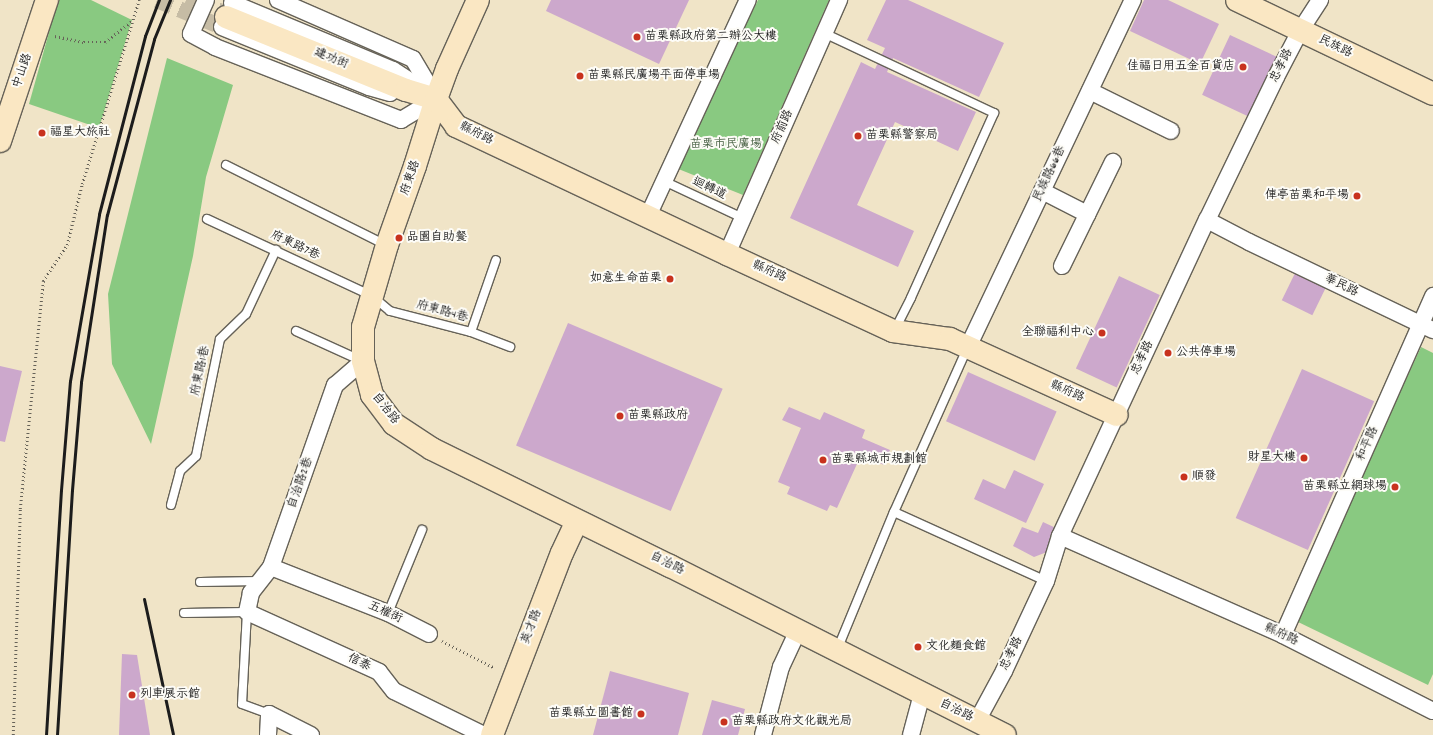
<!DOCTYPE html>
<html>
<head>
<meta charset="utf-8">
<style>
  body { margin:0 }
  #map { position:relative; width:1433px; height:735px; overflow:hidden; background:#f0e4c7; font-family:Dekko,"LXGW WenKai TC",sans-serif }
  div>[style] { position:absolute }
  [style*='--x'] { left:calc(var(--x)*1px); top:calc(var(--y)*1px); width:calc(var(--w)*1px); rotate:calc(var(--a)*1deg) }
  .green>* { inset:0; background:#89c981 }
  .building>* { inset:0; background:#cca8cc; transform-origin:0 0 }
  .street-tunnel>* { height:16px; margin-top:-8px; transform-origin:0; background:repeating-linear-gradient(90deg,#c6bca5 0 16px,transparent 0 24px) }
  .secondary-tunnel>* { height:22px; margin-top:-11px; transform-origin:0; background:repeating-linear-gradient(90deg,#c6bca5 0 22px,transparent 0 33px) }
  .path>* { height:2.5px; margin-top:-1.25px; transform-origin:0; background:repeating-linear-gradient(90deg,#666258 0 1px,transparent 0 4px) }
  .roads { filter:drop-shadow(1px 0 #666258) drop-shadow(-1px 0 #666258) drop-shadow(0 1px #666258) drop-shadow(0 -1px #666258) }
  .lane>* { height:8px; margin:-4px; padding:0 4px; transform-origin:4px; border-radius:4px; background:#fff }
  .street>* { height:16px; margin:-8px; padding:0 8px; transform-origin:8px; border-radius:8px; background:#fff }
  .secondary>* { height:22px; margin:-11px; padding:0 11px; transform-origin:11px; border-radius:11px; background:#fae7c3 }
  .rail>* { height:3px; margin:-1.5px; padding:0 1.5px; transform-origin:1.5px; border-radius:1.5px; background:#1c1c1c }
  .dots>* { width:11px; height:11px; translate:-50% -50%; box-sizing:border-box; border:2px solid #fdfcf7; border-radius:50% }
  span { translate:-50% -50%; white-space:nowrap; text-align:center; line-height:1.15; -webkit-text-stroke:4px #fdfcf7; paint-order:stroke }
  .poi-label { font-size:12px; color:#1c1c1c }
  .left { translate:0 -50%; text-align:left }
  .right { translate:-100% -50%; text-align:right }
  .street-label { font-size:12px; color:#1c1c1c }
  .park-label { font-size:12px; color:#486144 }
</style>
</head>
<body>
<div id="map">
  <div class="green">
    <div style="clip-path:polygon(58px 0,91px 0,132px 20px,99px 128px,29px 104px)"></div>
    <div style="clip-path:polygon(758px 0,829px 0,743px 195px,676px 168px)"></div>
    <div style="clip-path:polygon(167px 58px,233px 85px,206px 177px,193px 256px,151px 444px,112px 364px,108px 294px)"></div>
    <div style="clip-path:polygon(1421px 347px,1433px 353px,1433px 674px,1428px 685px,1294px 620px)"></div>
  </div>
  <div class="building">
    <div style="clip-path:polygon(551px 0,689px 0,659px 64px,546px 11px)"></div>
    <div style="clip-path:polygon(886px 0,908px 0,1004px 43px,979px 97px,893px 58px,887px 72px,976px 112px,958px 151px,895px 122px,857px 205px,914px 231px,898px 267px,790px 218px,861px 62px,875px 69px,885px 48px,867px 40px)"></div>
    <div style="clip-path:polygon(1144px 0,1168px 0,1219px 24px,1200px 64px,1130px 31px)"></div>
    <div style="left:1230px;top:35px;width:54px;height:66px;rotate:25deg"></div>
    <div style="left:1298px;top:267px;width:34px;height:37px;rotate:26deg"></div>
    <div style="left:1119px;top:276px;width:45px;height:102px;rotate:25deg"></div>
    <div style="left:568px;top:323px;width:168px;height:133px;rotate:23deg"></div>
    <div style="clip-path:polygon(0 366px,22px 371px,5px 442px,0 441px)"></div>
    <div style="left:1302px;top:369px;width:79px;height:163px;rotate:24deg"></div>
    <div style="left:968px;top:372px;width:97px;height:54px;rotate:24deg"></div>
    <div style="clip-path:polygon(789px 407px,820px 420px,824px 412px,865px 430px,862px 438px,890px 450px,884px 465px,861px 455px,837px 508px,830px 505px,827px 511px,787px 494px,790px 487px,778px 482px,801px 428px,782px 420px)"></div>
    <div style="clip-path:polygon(1014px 470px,1044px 484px,1026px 523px,974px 499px,983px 479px,1005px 489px)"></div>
    <div style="clip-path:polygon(1043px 522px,1058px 529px,1047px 552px,1034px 557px,1013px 546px,1022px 527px,1038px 533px)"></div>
    <div style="clip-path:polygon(122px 654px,137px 655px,150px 735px,119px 735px)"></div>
    <div style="clip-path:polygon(610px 671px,689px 693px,678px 735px,593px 735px)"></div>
    <div style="clip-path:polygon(712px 700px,745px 709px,738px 735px,702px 735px)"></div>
  </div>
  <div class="street-tunnel">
    <div style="--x:157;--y:0;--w:70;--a:22.6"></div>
  </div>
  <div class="secondary-tunnel">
    <div style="--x:186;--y:0;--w:43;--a:23"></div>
  </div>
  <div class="path">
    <div style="--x:55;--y:36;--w:30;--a:12"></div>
    <div style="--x:84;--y:42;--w:21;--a:0"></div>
    <div style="--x:105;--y:42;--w:34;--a:-38"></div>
    <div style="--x:442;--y:641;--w:59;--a:27"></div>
    <div style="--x:13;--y:735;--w:226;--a:-88.2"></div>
    <div style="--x:20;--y:509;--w:229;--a:-84.2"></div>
    <div style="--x:43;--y:281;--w:43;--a:-56.3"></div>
    <div style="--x:67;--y:245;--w:63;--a:-76.2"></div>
    <div style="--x:82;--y:184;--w:193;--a:-72.8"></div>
  </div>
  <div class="roads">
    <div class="lane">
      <div style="--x:824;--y:33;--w:188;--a:25.2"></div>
      <div style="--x:994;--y:113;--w:203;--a:114.2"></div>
      <div style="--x:911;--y:298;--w:35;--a:117"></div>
      <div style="--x:226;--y:165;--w:179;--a:26.6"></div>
      <div style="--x:666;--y:182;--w:85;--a:25.1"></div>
      <div style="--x:207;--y:219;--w:182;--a:25"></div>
      <div style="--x:372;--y:296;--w:23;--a:40"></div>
      <div style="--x:390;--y:311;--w:84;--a:14.5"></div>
      <div style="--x:471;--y:332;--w:42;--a:21"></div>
      <div style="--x:296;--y:331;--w:72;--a:24.4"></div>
      <div style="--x:471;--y:332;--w:76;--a:-70.9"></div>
      <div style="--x:171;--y:505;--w:35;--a:-75"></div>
      <div style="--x:180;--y:471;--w:22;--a:-43"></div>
      <div style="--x:196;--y:456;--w:119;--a:-78.4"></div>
      <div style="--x:220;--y:339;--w:36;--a:-44"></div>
      <div style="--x:246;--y:314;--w:71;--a:-64.9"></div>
      <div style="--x:894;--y:512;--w:167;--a:24.4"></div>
      <div style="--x:200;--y:582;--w:60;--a:-1"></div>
      <div style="--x:184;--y:613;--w:63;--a:-0.9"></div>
      <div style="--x:247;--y:612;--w:92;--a:93.1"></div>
      <div style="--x:242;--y:704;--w:29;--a:20"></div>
      <div style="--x:388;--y:613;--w:90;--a:-67.7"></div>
      <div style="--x:837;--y:650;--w:149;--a:-67.6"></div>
      <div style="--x:894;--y:512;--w:179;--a:-65.9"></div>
    </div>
    <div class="street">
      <div style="--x:206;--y:0;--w:37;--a:114"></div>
      <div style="--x:191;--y:34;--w:27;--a:28"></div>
      <div style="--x:215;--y:47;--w:200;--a:21.4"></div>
      <div style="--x:401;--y:120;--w:41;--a:-31"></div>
      <div style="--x:278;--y:0;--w:147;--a:23.6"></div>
      <div style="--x:413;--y:59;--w:43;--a:59.3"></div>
      <div style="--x:232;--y:3;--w:174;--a:22.6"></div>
      <div style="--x:393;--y:70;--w:35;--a:33"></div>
      <div style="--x:222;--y:27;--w:159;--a:22.2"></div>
      <div style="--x:369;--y:87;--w:22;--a:16"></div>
      <div style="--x:1090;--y:91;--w:90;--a:26.3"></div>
      <div style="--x:1042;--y:191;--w:51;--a:27.1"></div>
      <div style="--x:648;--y:216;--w:238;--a:-65.2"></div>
      <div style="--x:1207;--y:220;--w:47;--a:27.6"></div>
      <div style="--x:1249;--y:242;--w:204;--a:25.6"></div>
      <div style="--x:727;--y:254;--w:278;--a:-66.2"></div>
      <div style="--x:1062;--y:266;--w:116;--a:-63.9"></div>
      <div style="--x:968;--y:347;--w:384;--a:-64.6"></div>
      <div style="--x:363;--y:361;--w:37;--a:139"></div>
      <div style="--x:335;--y:385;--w:193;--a:109.4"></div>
      <div style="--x:271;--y:567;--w:33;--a:128"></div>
      <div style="--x:251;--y:593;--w:19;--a:102"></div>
      <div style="--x:247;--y:612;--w:145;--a:24.4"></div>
      <div style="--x:379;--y:672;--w:24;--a:52"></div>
      <div style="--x:394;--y:691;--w:100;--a:26.1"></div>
      <div style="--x:1060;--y:536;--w:244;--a:23.9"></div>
      <div style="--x:1283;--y:635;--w:168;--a:26.9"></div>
      <div style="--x:271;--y:567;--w:126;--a:21.5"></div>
      <div style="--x:388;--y:613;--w:46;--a:27.1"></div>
      <div style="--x:1283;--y:635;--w:371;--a:-66.1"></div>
      <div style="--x:977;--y:721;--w:57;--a:-61.6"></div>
      <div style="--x:1004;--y:671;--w:99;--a:-65"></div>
      <div style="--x:1046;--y:581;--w:47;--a:-72.7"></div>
      <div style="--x:1060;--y:536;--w:349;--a:-65.1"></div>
      <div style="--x:1207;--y:220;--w:159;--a:-64.2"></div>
      <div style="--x:1276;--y:77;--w:52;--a:-62.4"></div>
      <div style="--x:1300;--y:31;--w:37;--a:-57"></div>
      <div style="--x:268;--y:735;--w:21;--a:-87"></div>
      <div style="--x:269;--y:714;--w:47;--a:26.6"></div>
      <div style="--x:763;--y:735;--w:70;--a:-75.2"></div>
      <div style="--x:781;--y:667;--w:40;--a:-65"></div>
      <div style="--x:911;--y:735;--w:42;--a:-75"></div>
    </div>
    <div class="secondary">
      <div style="--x:478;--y:0;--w:76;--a:114.2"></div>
      <div style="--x:447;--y:69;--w:32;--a:110"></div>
      <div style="--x:436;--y:99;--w:70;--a:107.4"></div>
      <div style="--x:415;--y:166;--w:84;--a:109.5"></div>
      <div style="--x:387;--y:245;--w:85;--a:106.3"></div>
      <div style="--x:363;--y:327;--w:34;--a:90"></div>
      <div style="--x:363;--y:361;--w:35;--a:75"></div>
      <div style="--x:372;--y:395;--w:36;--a:53"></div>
      <div style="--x:394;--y:424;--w:45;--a:33.3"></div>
      <div style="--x:432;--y:449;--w:265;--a:26.2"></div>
      <div style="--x:670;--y:566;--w:375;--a:26.8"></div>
      <div style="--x:1237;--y:0;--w:217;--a:25.6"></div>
      <div style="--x:226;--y:17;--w:194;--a:22.1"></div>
      <div style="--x:406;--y:90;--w:31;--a:17"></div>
      <div style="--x:436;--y:99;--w:34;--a:53"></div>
      <div style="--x:456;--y:126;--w:300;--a:25.3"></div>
      <div style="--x:727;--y:254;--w:183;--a:24.9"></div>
      <div style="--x:893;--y:331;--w:58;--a:8"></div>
      <div style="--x:950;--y:339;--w:183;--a:24.5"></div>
      <div style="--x:0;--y:141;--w:149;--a:-71.6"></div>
      <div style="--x:492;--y:735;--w:195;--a:-69"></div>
      <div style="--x:562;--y:553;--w:35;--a:-65"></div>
    </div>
  </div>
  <div class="rail">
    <div style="--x:144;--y:599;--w:138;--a:77.9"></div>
    <div style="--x:46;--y:735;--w:245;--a:-86.5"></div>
    <div style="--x:61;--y:490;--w:109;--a:-85.3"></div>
    <div style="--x:70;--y:381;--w:169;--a:-80.1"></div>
    <div style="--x:99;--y:214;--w:184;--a:-75.5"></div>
    <div style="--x:145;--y:36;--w:39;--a:-69"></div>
    <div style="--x:57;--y:735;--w:245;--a:-86.5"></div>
    <div style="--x:72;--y:490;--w:108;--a:-85.2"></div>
    <div style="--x:81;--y:382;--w:169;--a:-81.2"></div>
    <div style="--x:107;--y:215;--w:182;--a:-75"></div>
    <div style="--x:154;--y:39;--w:42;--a:-67.7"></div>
  </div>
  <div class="dots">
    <div style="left:637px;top:37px;background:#c8321e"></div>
    <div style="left:1243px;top:67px;background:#c8321e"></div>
    <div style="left:580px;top:76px;background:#c8321e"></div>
    <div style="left:42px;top:133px;background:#c8321e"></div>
    <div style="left:858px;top:136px;background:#c8321e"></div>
    <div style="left:1357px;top:196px;background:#c8321e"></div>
    <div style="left:399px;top:238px;background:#c8321e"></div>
    <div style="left:670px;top:279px;background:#c8321e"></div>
    <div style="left:1102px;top:333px;background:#c8321e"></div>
    <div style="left:1168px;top:353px;background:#c8321e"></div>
    <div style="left:620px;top:416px;background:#c8321e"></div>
    <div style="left:1304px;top:458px;background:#c8321e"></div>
    <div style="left:823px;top:460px;background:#c8321e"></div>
    <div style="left:1184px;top:477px;background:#c8321e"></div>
    <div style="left:1395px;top:487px;background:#c8321e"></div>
    <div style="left:918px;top:647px;background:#c8321e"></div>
    <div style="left:132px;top:695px;background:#c8321e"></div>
    <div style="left:641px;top:714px;background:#c8321e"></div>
    <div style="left:724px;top:722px;background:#c8321e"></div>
  </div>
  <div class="poi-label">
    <span class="left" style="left:645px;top:37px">苗栗縣政府第二辦公大樓</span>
    <span class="right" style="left:1235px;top:67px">佳福日用五金百貨店</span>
    <span class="left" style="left:588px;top:76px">苗栗縣民廣場平面停車場</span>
    <span class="left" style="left:50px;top:133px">福星大旅社</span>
    <span class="left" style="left:866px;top:136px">苗栗縣警察局</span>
    <span class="right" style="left:1349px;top:196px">俥亭苗栗和平場</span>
    <span class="left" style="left:407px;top:238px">品園自助餐</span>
    <span class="right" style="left:662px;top:279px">如意生命苗栗</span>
    <span class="right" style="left:1094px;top:333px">全聯福利中心</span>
    <span class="left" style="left:1176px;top:353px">公共停車場</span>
    <span class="left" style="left:628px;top:416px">苗栗縣政府</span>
    <span class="right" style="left:1296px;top:458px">財星大樓</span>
    <span class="left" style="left:831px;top:460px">苗栗縣城市規劃館</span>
    <span class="left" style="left:1192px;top:477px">順發</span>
    <span class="right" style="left:1387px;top:487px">苗栗縣立網球場</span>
    <span class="left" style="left:926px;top:647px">文化麵食館</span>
    <span class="left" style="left:140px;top:695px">列車展示館</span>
    <span class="right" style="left:633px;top:714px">苗栗縣立圖書館</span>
    <span class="left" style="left:732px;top:722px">苗栗縣政府文化觀光局</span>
  </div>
  <div class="street-label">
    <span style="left:1335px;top:47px;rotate:26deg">民族路</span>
    <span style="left:331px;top:59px;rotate:22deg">建功街</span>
    <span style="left:1282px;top:66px;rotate:-63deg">忠孝路</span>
    <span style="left:23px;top:71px;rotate:-71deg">中山路</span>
    <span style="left:783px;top:127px;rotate:-66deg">府前路</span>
    <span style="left:476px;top:134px;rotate:27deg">縣府路</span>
    <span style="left:1050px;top:174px;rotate:-65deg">民族路66巷</span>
    <span style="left:411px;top:178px;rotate:-71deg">府東路</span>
    <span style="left:709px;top:189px;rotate:25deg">迴轉道</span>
    <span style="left:295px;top:246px;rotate:25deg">府東路7巷</span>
    <span style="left:769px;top:272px;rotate:24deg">縣府路</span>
    <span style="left:1341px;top:286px;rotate:26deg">華民路</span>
    <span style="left:442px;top:312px;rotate:15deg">府東路4巷</span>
    <span style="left:1143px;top:358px;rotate:-65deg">忠孝路</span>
    <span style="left:201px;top:371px;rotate:-78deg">府東路1巷</span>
    <span style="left:1067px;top:392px;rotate:24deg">縣府路</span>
    <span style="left:385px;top:409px;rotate:52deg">自治路</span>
    <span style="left:1368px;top:444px;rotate:-66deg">和平路</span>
    <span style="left:301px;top:483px;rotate:-71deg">自治路2巷</span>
    <span style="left:667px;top:564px;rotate:26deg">自治路</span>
    <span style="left:385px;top:613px;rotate:24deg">五權街</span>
    <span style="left:532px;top:627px;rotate:-69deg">英才路</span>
    <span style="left:1281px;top:635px;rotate:25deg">縣府路</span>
    <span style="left:1012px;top:654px;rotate:-64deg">忠孝路</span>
    <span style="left:359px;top:663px;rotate:25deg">信泰</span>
    <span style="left:956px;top:711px;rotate:26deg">自治路</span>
  </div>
  <div class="park-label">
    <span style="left:726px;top:145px">苗栗市民廣場</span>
  </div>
</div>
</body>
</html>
